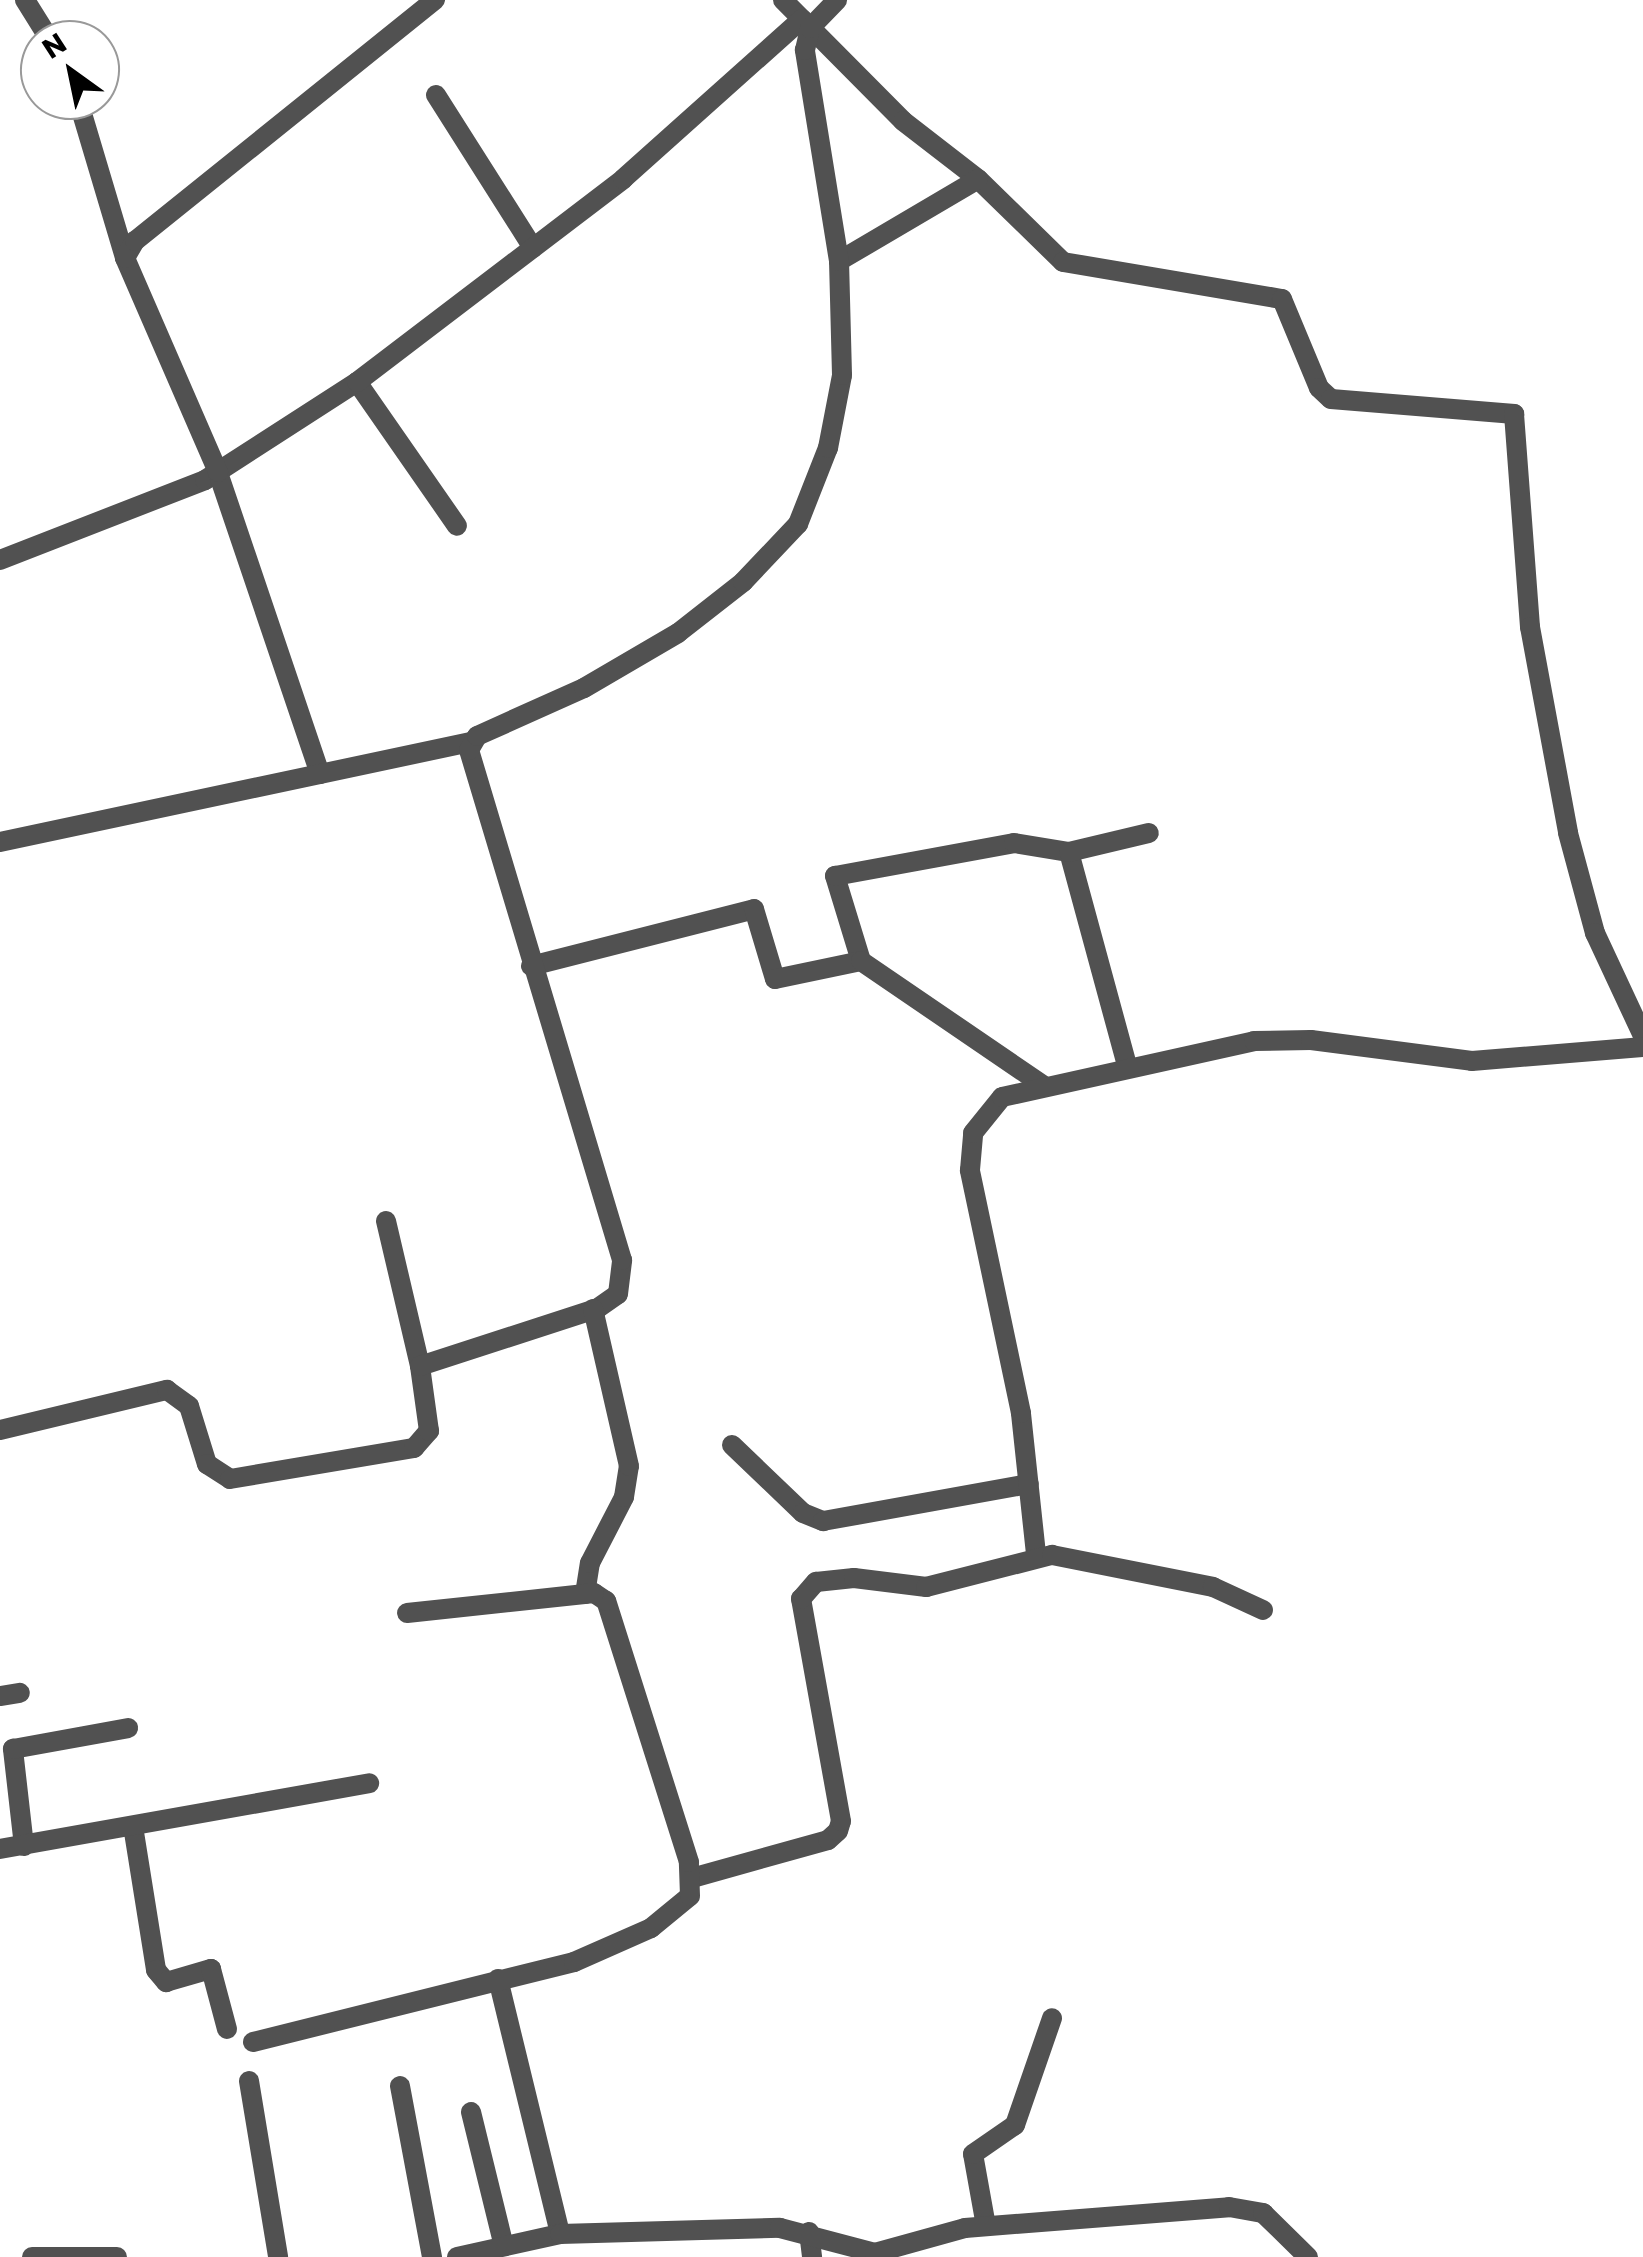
<!DOCTYPE html>
<html>
<head>
<meta charset="utf-8">
<style>
  body { margin:0 }
  #map { position:relative; width:1643px; height:2257px; overflow:hidden; background:#fff; font-family:Poppins,sans-serif }
  div>[style] { position:absolute }
  [style*='--x'] { left:calc(var(--x)*1px); top:calc(var(--y)*1px); width:calc(var(--w)*1px); rotate:calc(var(--a)*1deg) }
  .street>* { height:20px; margin:-10px; padding:0 10px; transform-origin:10px; border-radius:10px; background:#515151 }
  span { translate:-50% -50%; white-space:nowrap; text-align:center; line-height:1.15; -webkit-text-stroke:8px #fff; paint-order:stroke }
  .north { position:absolute; left:20px; top:20px; width:100px; height:100px; box-sizing:border-box; background:#fff; border:2px solid #999; border-radius:50%; rotate:327deg; font-size:28px; font-weight:700; line-height:40px; text-align:center; color:#000 }
  .north::after { content:''; display:block; margin:auto; width:35px; height:45px; background:#000; clip-path:polygon(50% 0,100% 100%,50% 72%,0 100%) }
</style>
</head>
<body>
<div id="map">
  <div class="street">
    <div style="--x:25;--y:0;--w:47;--a:58"></div>
    <div style="--x:783;--y:0;--w:170;--a:45.2"></div>
    <div style="--x:903;--y:121;--w:95;--a:37.7"></div>
    <div style="--x:978;--y:179;--w:119;--a:44.3"></div>
    <div style="--x:1063;--y:262;--w:222;--a:9.6"></div>
    <div style="--x:1282;--y:299;--w:96;--a:67.4"></div>
    <div style="--x:1319;--y:388;--w:16;--a:43"></div>
    <div style="--x:1331;--y:399;--w:184;--a:4.7"></div>
    <div style="--x:1514;--y:414;--w:214;--a:85.7"></div>
    <div style="--x:1530;--y:627;--w:209;--a:79.5"></div>
    <div style="--x:1568;--y:833;--w:104;--a:74.9"></div>
    <div style="--x:1595;--y:933;--w:114;--a:65"></div>
    <div style="--x:436;--y:95;--w:181;--a:57.6"></div>
    <div style="--x:78;--y:100;--w:165;--a:73.4"></div>
    <div style="--x:839;--y:261;--w:161;--a:-30.5"></div>
    <div style="--x:357;--y:382;--w:175;--a:55.2"></div>
    <div style="--x:0;--y:560;--w:220;--a:-21.3"></div>
    <div style="--x:205;--y:480;--w:181;--a:-32.8"></div>
    <div style="--x:357;--y:382;--w:335;--a:-37.3"></div>
    <div style="--x:623;--y:179;--w:240;--a:-41.8"></div>
    <div style="--x:320;--y:774;--w:319;--a:-108.7"></div>
    <div style="--x:218;--y:472;--w:233;--a:-113.5"></div>
    <div style="--x:125;--y:258;--w:20;--a:-60"></div>
    <div style="--x:135;--y:241;--w:385;--a:-38.8"></div>
    <div style="--x:0;--y:842;--w:481;--a:-12"></div>
    <div style="--x:1069;--y:852;--w:222;--a:74.8"></div>
    <div style="--x:861;--y:961;--w:89;--a:-107"></div>
    <div style="--x:835;--y:876;--w:182;--a:-10.4"></div>
    <div style="--x:1014;--y:843;--w:56;--a:9.3"></div>
    <div style="--x:1069;--y:852;--w:82;--a:-13.4"></div>
    <div style="--x:531;--y:966;--w:230;--a:-14.3"></div>
    <div style="--x:754;--y:909;--w:73;--a:73.3"></div>
    <div style="--x:775;--y:979;--w:88;--a:-11.8"></div>
    <div style="--x:861;--y:961;--w:220;--a:34.3"></div>
    <div style="--x:386;--y:1221;--w:149;--a:76.8"></div>
    <div style="--x:0;--y:1430;--w:172;--a:-13.5"></div>
    <div style="--x:167;--y:1390;--w:27;--a:36"></div>
    <div style="--x:189;--y:1406;--w:61;--a:72.8"></div>
    <div style="--x:207;--y:1464;--w:27;--a:33"></div>
    <div style="--x:230;--y:1479;--w:187;--a:-9.6"></div>
    <div style="--x:414;--y:1448;--w:23;--a:-49"></div>
    <div style="--x:429;--y:1431;--w:66;--a:-97.9"></div>
    <div style="--x:420;--y:1366;--w:187;--a:-18"></div>
    <div style="--x:598;--y:1308;--w:24;--a:-35"></div>
    <div style="--x:618;--y:1294;--w:34;--a:-83"></div>
    <div style="--x:622;--y:1260;--w:532;--a:-106.7"></div>
    <div style="--x:469;--y:750;--w:16;--a:-60"></div>
    <div style="--x:477;--y:736;--w:117;--a:-24.2"></div>
    <div style="--x:584;--y:688;--w:109;--a:-30.3"></div>
    <div style="--x:678;--y:633;--w:83;--a:-38.1"></div>
    <div style="--x:743;--y:582;--w:80;--a:-46.5"></div>
    <div style="--x:798;--y:524;--w:82;--a:-68.5"></div>
    <div style="--x:828;--y:448;--w:74;--a:-79.1"></div>
    <div style="--x:842;--y:375;--w:114;--a:-91.5"></div>
    <div style="--x:839;--y:261;--w:214;--a:-99.2"></div>
    <div style="--x:805;--y:50;--w:23;--a:-77"></div>
    <div style="--x:810;--y:28;--w:39;--a:-46"></div>
    <div style="--x:732;--y:1445;--w:98;--a:43.8"></div>
    <div style="--x:803;--y:1513;--w:22;--a:22"></div>
    <div style="--x:823;--y:1521;--w:209;--a:-10.2"></div>
    <div style="--x:1036;--y:1554;--w:142;--a:-96.1"></div>
    <div style="--x:1021;--y:1413;--w:248;--a:-101.9"></div>
    <div style="--x:970;--y:1170;--w:37;--a:-85"></div>
    <div style="--x:973;--y:1133;--w:46;--a:-51.1"></div>
    <div style="--x:1002;--y:1097;--w:258;--a:-12.5"></div>
    <div style="--x:1254;--y:1041;--w:57;--a:-1"></div>
    <div style="--x:1311;--y:1040;--w:162;--a:7.4"></div>
    <div style="--x:1472;--y:1061;--w:172;--a:-4.7"></div>
    <div style="--x:585;--y:1594;--w:31;--a:-81"></div>
    <div style="--x:590;--y:1563;--w:74;--a:-62.7"></div>
    <div style="--x:624;--y:1497;--w:31;--a:-81"></div>
    <div style="--x:629;--y:1466;--w:161;--a:-102.9"></div>
    <div style="--x:0;--y:1696;--w:20;--a:-9"></div>
    <div style="--x:133;--y:1826;--w:146;--a:80.9"></div>
    <div style="--x:156;--y:1970;--w:16;--a:50"></div>
    <div style="--x:166;--y:1982;--w:47;--a:-16.1"></div>
    <div style="--x:211;--y:1969;--w:62;--a:75.1"></div>
    <div style="--x:24;--y:1846;--w:98;--a:-96.5"></div>
    <div style="--x:13;--y:1749;--w:117;--a:-10.3"></div>
    <div style="--x:0;--y:1849;--w:375;--a:-10.1"></div>
    <div style="--x:692;--y:1878;--w:141;--a:-15.6"></div>
    <div style="--x:828;--y:1840;--w:13;--a:-42"></div>
    <div style="--x:838;--y:1831;--w:10;--a:-73"></div>
    <div style="--x:841;--y:1821;--w:226;--a:-100.2"></div>
    <div style="--x:801;--y:1599;--w:23;--a:-49"></div>
    <div style="--x:816;--y:1582;--w:38;--a:-6"></div>
    <div style="--x:854;--y:1578;--w:73;--a:7.1"></div>
    <div style="--x:926;--y:1587;--w:130;--a:-14.3"></div>
    <div style="--x:1052;--y:1555;--w:164;--a:11.2"></div>
    <div style="--x:1213;--y:1587;--w:55;--a:24.7"></div>
    <div style="--x:498;--y:1979;--w:262;--a:76.3"></div>
    <div style="--x:253;--y:2042;--w:331;--a:-14"></div>
    <div style="--x:574;--y:1962;--w:84;--a:-23.8"></div>
    <div style="--x:651;--y:1928;--w:50;--a:-39.4"></div>
    <div style="--x:690;--y:1896;--w:34;--a:-92"></div>
    <div style="--x:689;--y:1862;--w:274;--a:-107.6"></div>
    <div style="--x:606;--y:1601;--w:14;--a:-146"></div>
    <div style="--x:594;--y:1593;--w:188;--a:173.9"></div>
    <div style="--x:249;--y:2081;--w:178;--a:80.6"></div>
    <div style="--x:400;--y:2086;--w:174;--a:79.4"></div>
    <div style="--x:471;--y:2112;--w:138;--a:76.2"></div>
    <div style="--x:986;--y:2226;--w:73;--a:-100.2"></div>
    <div style="--x:973;--y:2154;--w:51;--a:-34.6"></div>
    <div style="--x:1015;--y:2125;--w:113;--a:-70.9"></div>
    <div style="--x:809;--y:2232;--w:25;--a:83"></div>
    <div style="--x:32;--y:2257;--w:85;--a:0"></div>
    <div style="--x:457;--y:2257;--w:106;--a:-12.6"></div>
    <div style="--x:560;--y:2234;--w:220;--a:-1.6"></div>
    <div style="--x:780;--y:2228;--w:98;--a:14.7"></div>
    <div style="--x:875;--y:2253;--w:93;--a:-15.5"></div>
    <div style="--x:965;--y:2228;--w:265;--a:-4.5"></div>
    <div style="--x:1229;--y:2207;--w:35;--a:10"></div>
    <div style="--x:1263;--y:2213;--w:63;--a:44.4"></div>
  </div>
  <div class="north">N</div>
</div>
</body>
</html>
